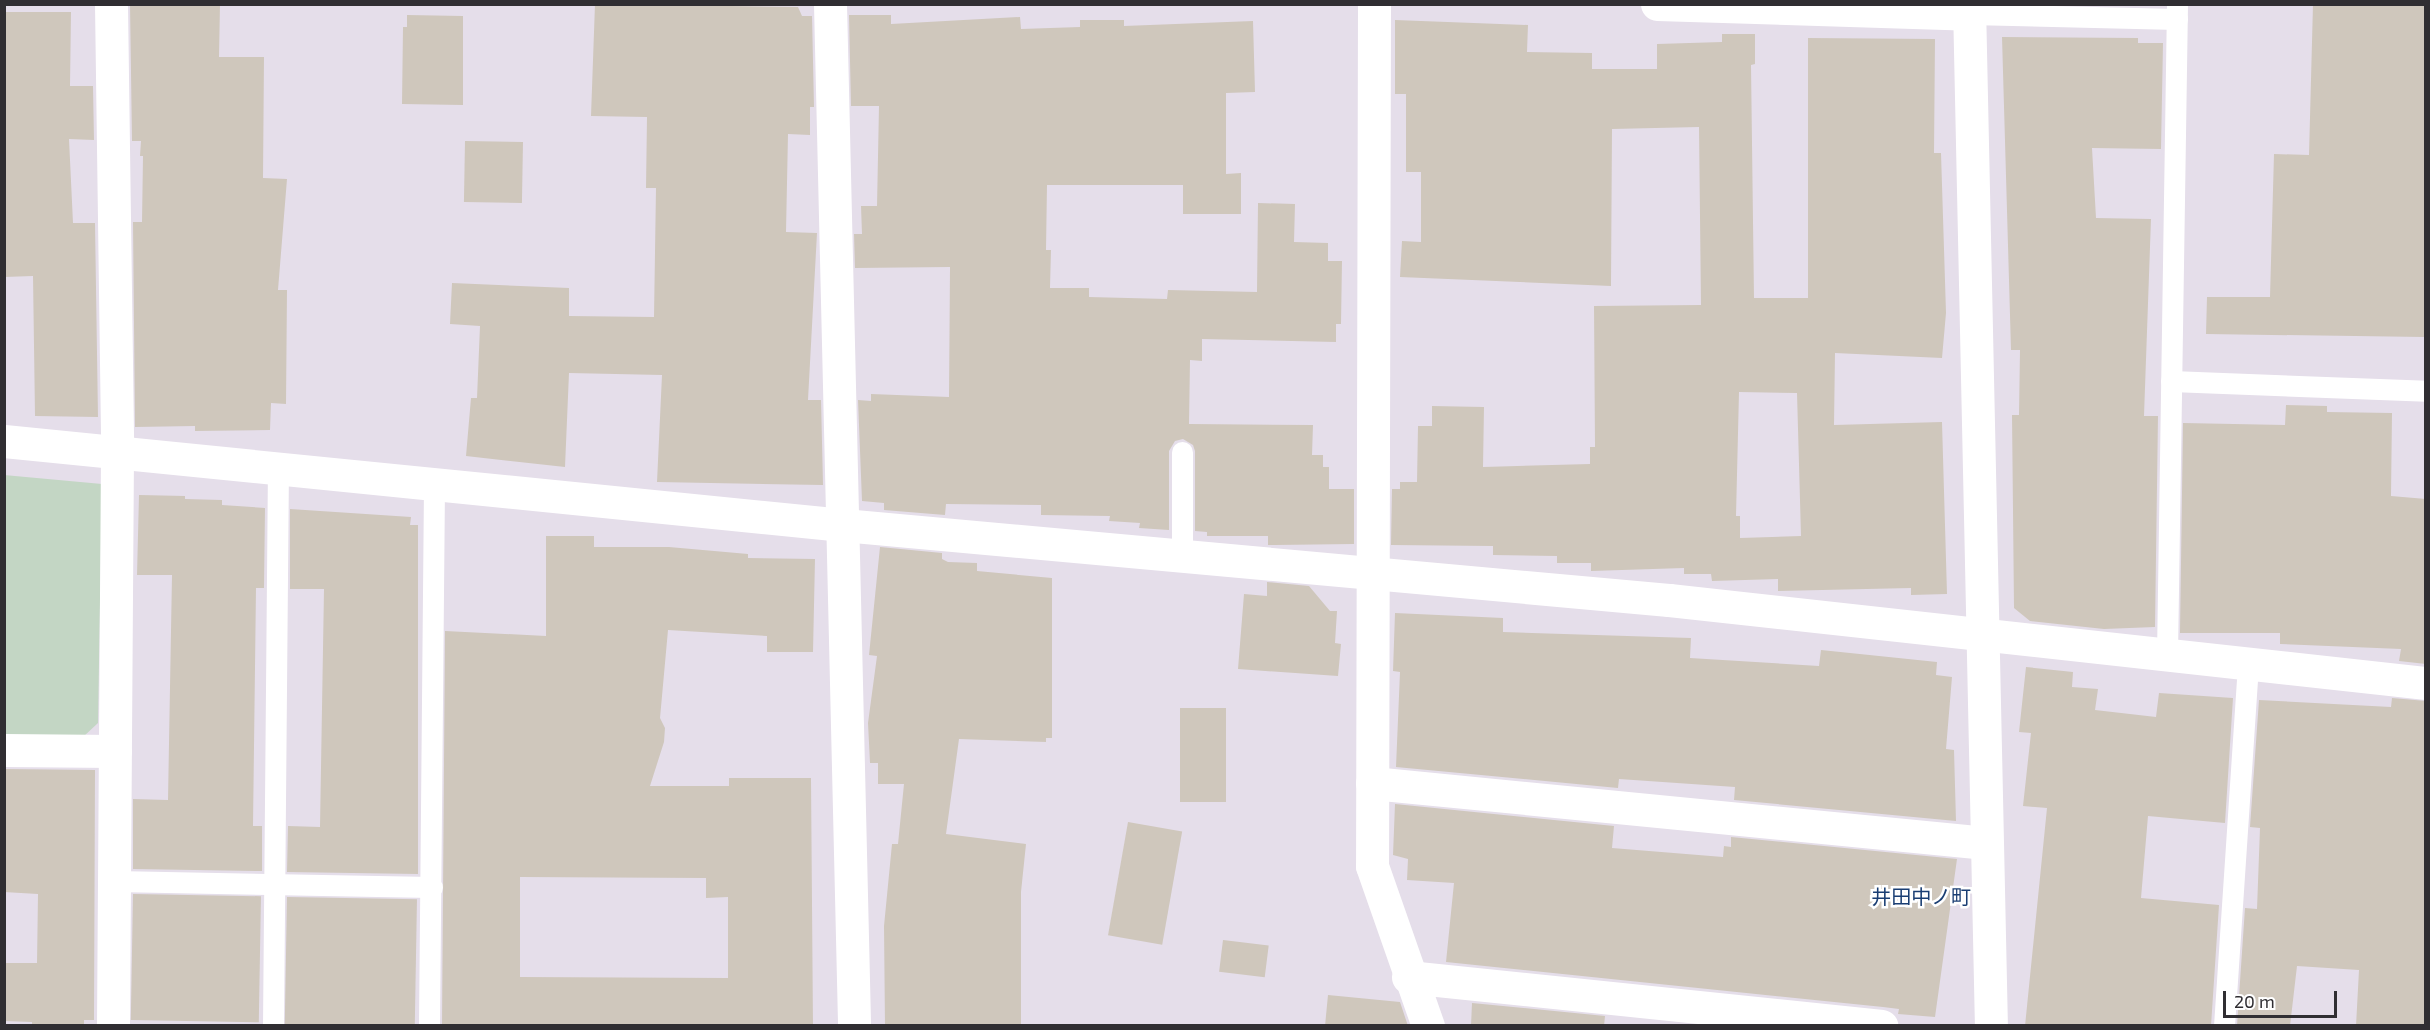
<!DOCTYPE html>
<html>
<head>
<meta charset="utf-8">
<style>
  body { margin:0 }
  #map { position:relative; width:2430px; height:1030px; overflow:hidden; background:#e5deea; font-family:"Exo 2","Noto Sans JP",sans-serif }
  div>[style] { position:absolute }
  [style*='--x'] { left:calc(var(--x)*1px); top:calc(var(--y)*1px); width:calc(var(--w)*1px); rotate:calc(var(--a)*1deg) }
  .green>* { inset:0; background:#c3d6c4 }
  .building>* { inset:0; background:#cfc7bc; transform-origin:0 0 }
  .lane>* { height:21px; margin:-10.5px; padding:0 10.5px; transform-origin:10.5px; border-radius:10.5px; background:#fff }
  .street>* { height:33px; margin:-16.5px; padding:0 16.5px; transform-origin:16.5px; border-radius:16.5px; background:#fff }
  .secondary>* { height:33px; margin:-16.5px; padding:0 16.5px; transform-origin:16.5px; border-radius:16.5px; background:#fff }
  span { translate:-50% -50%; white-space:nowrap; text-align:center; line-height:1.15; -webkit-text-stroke:5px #fff; paint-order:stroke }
  .neighbourhood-label { font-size:20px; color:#1a3e73 }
  .frame { position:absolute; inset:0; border:6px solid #302e32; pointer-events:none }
  .scale { position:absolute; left:2223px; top:991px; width:114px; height:27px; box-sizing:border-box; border:3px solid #302e32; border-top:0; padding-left:8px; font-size:18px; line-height:21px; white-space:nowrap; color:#302e32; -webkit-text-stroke:4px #fff; paint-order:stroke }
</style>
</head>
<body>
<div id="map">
  <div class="green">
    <div style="clip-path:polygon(4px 475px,102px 484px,98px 723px,83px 737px,5px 737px)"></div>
  </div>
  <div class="building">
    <div style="clip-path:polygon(130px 4px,220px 4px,219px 57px,264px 57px,263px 178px,287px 179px,278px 290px,287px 290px,286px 404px,271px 403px,270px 430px,195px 431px,195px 426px,135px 427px,133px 222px,142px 222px,143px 156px,140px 156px,141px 141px,132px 141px)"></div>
    <div style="clip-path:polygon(595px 4px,798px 7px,802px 16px,812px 16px,814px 107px,810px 107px,810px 135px,788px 134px,786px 232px,817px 233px,808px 400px,821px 400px,823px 485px,657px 482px,662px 375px,569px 373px,565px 467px,466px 456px,471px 398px,477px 398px,480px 326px,450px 324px,452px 283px,569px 288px,569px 316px,654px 317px,656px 188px,646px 188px,647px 117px,591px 116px)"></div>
    <div style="clip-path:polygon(2313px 4px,2426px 4px,2424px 337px,2206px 334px,2207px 297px,2270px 297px,2274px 154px,2309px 155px)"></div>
    <div style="clip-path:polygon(4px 12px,71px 12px,70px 86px,93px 86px,94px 140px,69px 139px,73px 223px,95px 223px,98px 417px,35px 416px,33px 276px,4px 277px)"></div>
    <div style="clip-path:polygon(407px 15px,463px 16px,463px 105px,402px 104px,403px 27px,407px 27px)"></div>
    <div style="clip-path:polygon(849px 15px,891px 15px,891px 24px,1020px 17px,1021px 29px,1080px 27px,1080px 20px,1124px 20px,1124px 26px,1253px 21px,1255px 92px,1226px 93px,1226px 174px,1241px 173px,1241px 214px,1183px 214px,1183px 185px,1047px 185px,1046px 250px,1051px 250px,1050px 288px,1089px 288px,1089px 297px,1167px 299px,1168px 290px,1257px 292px,1258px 203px,1295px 204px,1294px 242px,1328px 243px,1328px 261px,1342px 261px,1341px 324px,1336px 324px,1336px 342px,1202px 339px,1202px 361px,1190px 360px,1189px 424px,1313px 425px,1312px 455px,1323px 455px,1323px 467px,1329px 467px,1329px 489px,1354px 489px,1354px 544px,1274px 545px,1268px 545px,1268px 536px,1207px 536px,1207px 532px,1195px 531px,1195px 451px,1193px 445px,1183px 439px,1175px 441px,1169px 451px,1169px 530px,1139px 528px,1140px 523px,1109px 521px,1110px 516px,1041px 515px,1041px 505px,946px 504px,945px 515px,884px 510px,884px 503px,862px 501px,858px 400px,871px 401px,871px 394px,949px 397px,950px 267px,855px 268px,854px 234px,862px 234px,861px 206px,877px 206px,879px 106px,851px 106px)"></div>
    <div style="clip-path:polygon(evenodd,1395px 20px,1528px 25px,1527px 52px,1592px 53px,1592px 69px,1657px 69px,1657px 44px,1722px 42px,1722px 34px,1755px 34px,1755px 64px,1751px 65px,1754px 298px,1808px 298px,1808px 38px,1935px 39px,1934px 153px,1941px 153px,1946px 313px,1942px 358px,1835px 353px,1834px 425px,1942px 422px,1947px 594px,1911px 595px,1911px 588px,1778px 591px,1778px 579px,1712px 581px,1711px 574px,1684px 574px,1684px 568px,1591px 571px,1591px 563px,1557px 563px,1557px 556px,1493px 555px,1493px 546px,1391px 545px,1392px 489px,1400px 489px,1400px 482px,1417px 482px,1418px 426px,1432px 426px,1432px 406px,1484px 407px,1483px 467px,1590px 464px,1590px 447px,1595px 447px,1594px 306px,1701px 305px,1699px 127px,1612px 129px,1611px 286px,1400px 277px,1402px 241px,1421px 242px,1421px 172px,1406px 172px,1406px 94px,1395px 94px,1395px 20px,1739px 392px,1797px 393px,1801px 536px,1740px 538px,1740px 516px,1736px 516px,1739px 392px)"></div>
    <div style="clip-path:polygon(2002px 37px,2138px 38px,2138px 43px,2163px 43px,2161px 149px,2092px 148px,2096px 218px,2151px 219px,2144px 416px,2158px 416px,2155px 627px,2104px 629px,2030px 621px,2014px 608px,2012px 415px,2019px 415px,2020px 350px,2011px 350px)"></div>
    <div style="left:465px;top:141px;width:58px;height:61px;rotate:1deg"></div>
    <div style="clip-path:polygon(2286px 405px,2327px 406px,2327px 412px,2392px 413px,2391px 496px,2426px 499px,2426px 664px,2399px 661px,2401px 649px,2280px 644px,2280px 633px,2180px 633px,2183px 423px,2285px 425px)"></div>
    <div style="clip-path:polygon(139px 495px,185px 496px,185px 499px,222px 500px,222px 505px,265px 508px,264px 588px,256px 588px,253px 826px,262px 826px,262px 871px,133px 869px,133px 799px,168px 800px,172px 575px,137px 575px)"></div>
    <div style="clip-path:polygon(290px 509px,411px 517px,410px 525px,418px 525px,418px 874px,287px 872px,288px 826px,320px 827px,324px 589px,290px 589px)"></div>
    <div style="clip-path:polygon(evenodd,546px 536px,594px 536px,594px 547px,669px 547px,748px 554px,748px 558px,815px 559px,813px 652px,767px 652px,767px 636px,668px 630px,660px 718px,665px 728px,664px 742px,650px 786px,729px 786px,729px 778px,811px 778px,813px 1026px,442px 1026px,445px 631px,546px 636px,546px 536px,520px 877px,706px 878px,706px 898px,728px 897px,728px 978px,520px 977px,520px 877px)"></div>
    <div style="clip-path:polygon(880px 547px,942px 553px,942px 559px,948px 562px,977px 563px,977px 571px,1052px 578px,1052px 738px,1046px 738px,1046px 742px,959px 739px,946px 834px,1026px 844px,1021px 892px,1021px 1026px,885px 1026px,884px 926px,892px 844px,898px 844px,904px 784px,878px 784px,878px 763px,870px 763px,868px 723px,877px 656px,869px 655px)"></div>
    <div style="clip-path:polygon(1267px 582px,1309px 586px,1330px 611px,1337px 611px,1335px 643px,1341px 644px,1338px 676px,1238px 669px,1244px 594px,1267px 596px)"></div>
    <div style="clip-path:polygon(1395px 613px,1503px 618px,1503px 632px,1691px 638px,1690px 658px,1819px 666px,1821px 650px,1937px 662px,1936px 675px,1952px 677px,1946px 749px,1954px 750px,1956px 821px,1734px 800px,1735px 787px,1619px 779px,1618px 788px,1396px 767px,1400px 672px,1393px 671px)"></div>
    <div style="clip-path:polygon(2026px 667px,2073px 672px,2072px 687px,2098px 689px,2095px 710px,2156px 717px,2159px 693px,2233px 698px,2225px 823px,2148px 816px,2141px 898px,2219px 905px,2211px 1026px,2025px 1026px,2047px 808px,2023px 806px,2031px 733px,2019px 732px)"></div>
    <div style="clip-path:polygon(2392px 698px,2426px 701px,2426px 1026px,2356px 1026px,2359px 970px,2297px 966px,2290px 1026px,2237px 1026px,2245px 908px,2257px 909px,2260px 828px,2250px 827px,2259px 700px,2391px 707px)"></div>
    <div style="left:1180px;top:708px;width:46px;height:94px"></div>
    <div style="clip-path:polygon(4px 769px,95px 770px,94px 1020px,84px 1020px,84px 1026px,32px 1026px,32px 1022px,4px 1021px,4px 963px,37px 963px,38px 894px,4px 892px)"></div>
    <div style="clip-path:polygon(1395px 804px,1614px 826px,1612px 848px,1723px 857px,1724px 846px,1731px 847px,1731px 837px,1957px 859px,1935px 1017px,1898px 1014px,1899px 1009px,1883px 1007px,1446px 962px,1454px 883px,1407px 880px,1408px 859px,1393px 855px)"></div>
    <div style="left:1128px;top:822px;width:55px;height:115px;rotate:10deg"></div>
    <div style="left:133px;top:894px;width:128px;height:126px;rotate:1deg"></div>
    <div style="left:287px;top:897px;width:130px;height:127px;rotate:1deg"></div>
    <div style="left:1223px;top:940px;width:46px;height:32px;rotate:7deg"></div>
    <div style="clip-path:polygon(1328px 995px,1400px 1002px,1408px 1026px,1325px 1026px)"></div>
    <div style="clip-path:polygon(1472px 1003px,1605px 1016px,1604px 1026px,1471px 1026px)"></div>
  </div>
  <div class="lane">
    <div style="--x:1969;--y:14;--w:208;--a:1.4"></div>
    <div style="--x:2171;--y:381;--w:255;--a:2.2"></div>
    <div style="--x:1182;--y:452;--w:104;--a:90"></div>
    <div style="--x:2167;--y:655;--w:651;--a:-89.12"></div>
    <div style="--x:114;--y:881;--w:318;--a:1.1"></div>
    <div style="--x:273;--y:1026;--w:559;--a:-89.49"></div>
    <div style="--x:429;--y:1026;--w:541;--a:-89.47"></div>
    <div style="--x:2224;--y:1026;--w:361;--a:-86.2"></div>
  </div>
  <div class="street">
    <div style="--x:111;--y:4;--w:449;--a:89.2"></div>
    <div style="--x:117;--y:453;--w:573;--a:90.4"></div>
    <div style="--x:830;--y:4;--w:1022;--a:88.65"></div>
    <div style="--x:1374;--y:4;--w:862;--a:90.13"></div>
    <div style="--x:1372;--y:866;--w:170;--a:70.7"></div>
    <div style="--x:1657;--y:4;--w:312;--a:1.8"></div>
    <div style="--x:4;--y:750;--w:111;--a:0.5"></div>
    <div style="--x:1372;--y:783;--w:617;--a:5.58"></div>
    <div style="--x:1408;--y:977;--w:476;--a:5.9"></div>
  </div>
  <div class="secondary">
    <div style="--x:1969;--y:4;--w:1022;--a:88.77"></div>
    <div style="--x:4;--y:441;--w:843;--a:5.72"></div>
    <div style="--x:843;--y:525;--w:829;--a:5.19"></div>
    <div style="--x:1669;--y:600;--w:762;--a:6.26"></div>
  </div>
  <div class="neighbourhood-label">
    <span style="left:1921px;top:896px">井田中ノ町</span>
  </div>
  <div class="frame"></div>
  <div class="scale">20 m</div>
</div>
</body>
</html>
